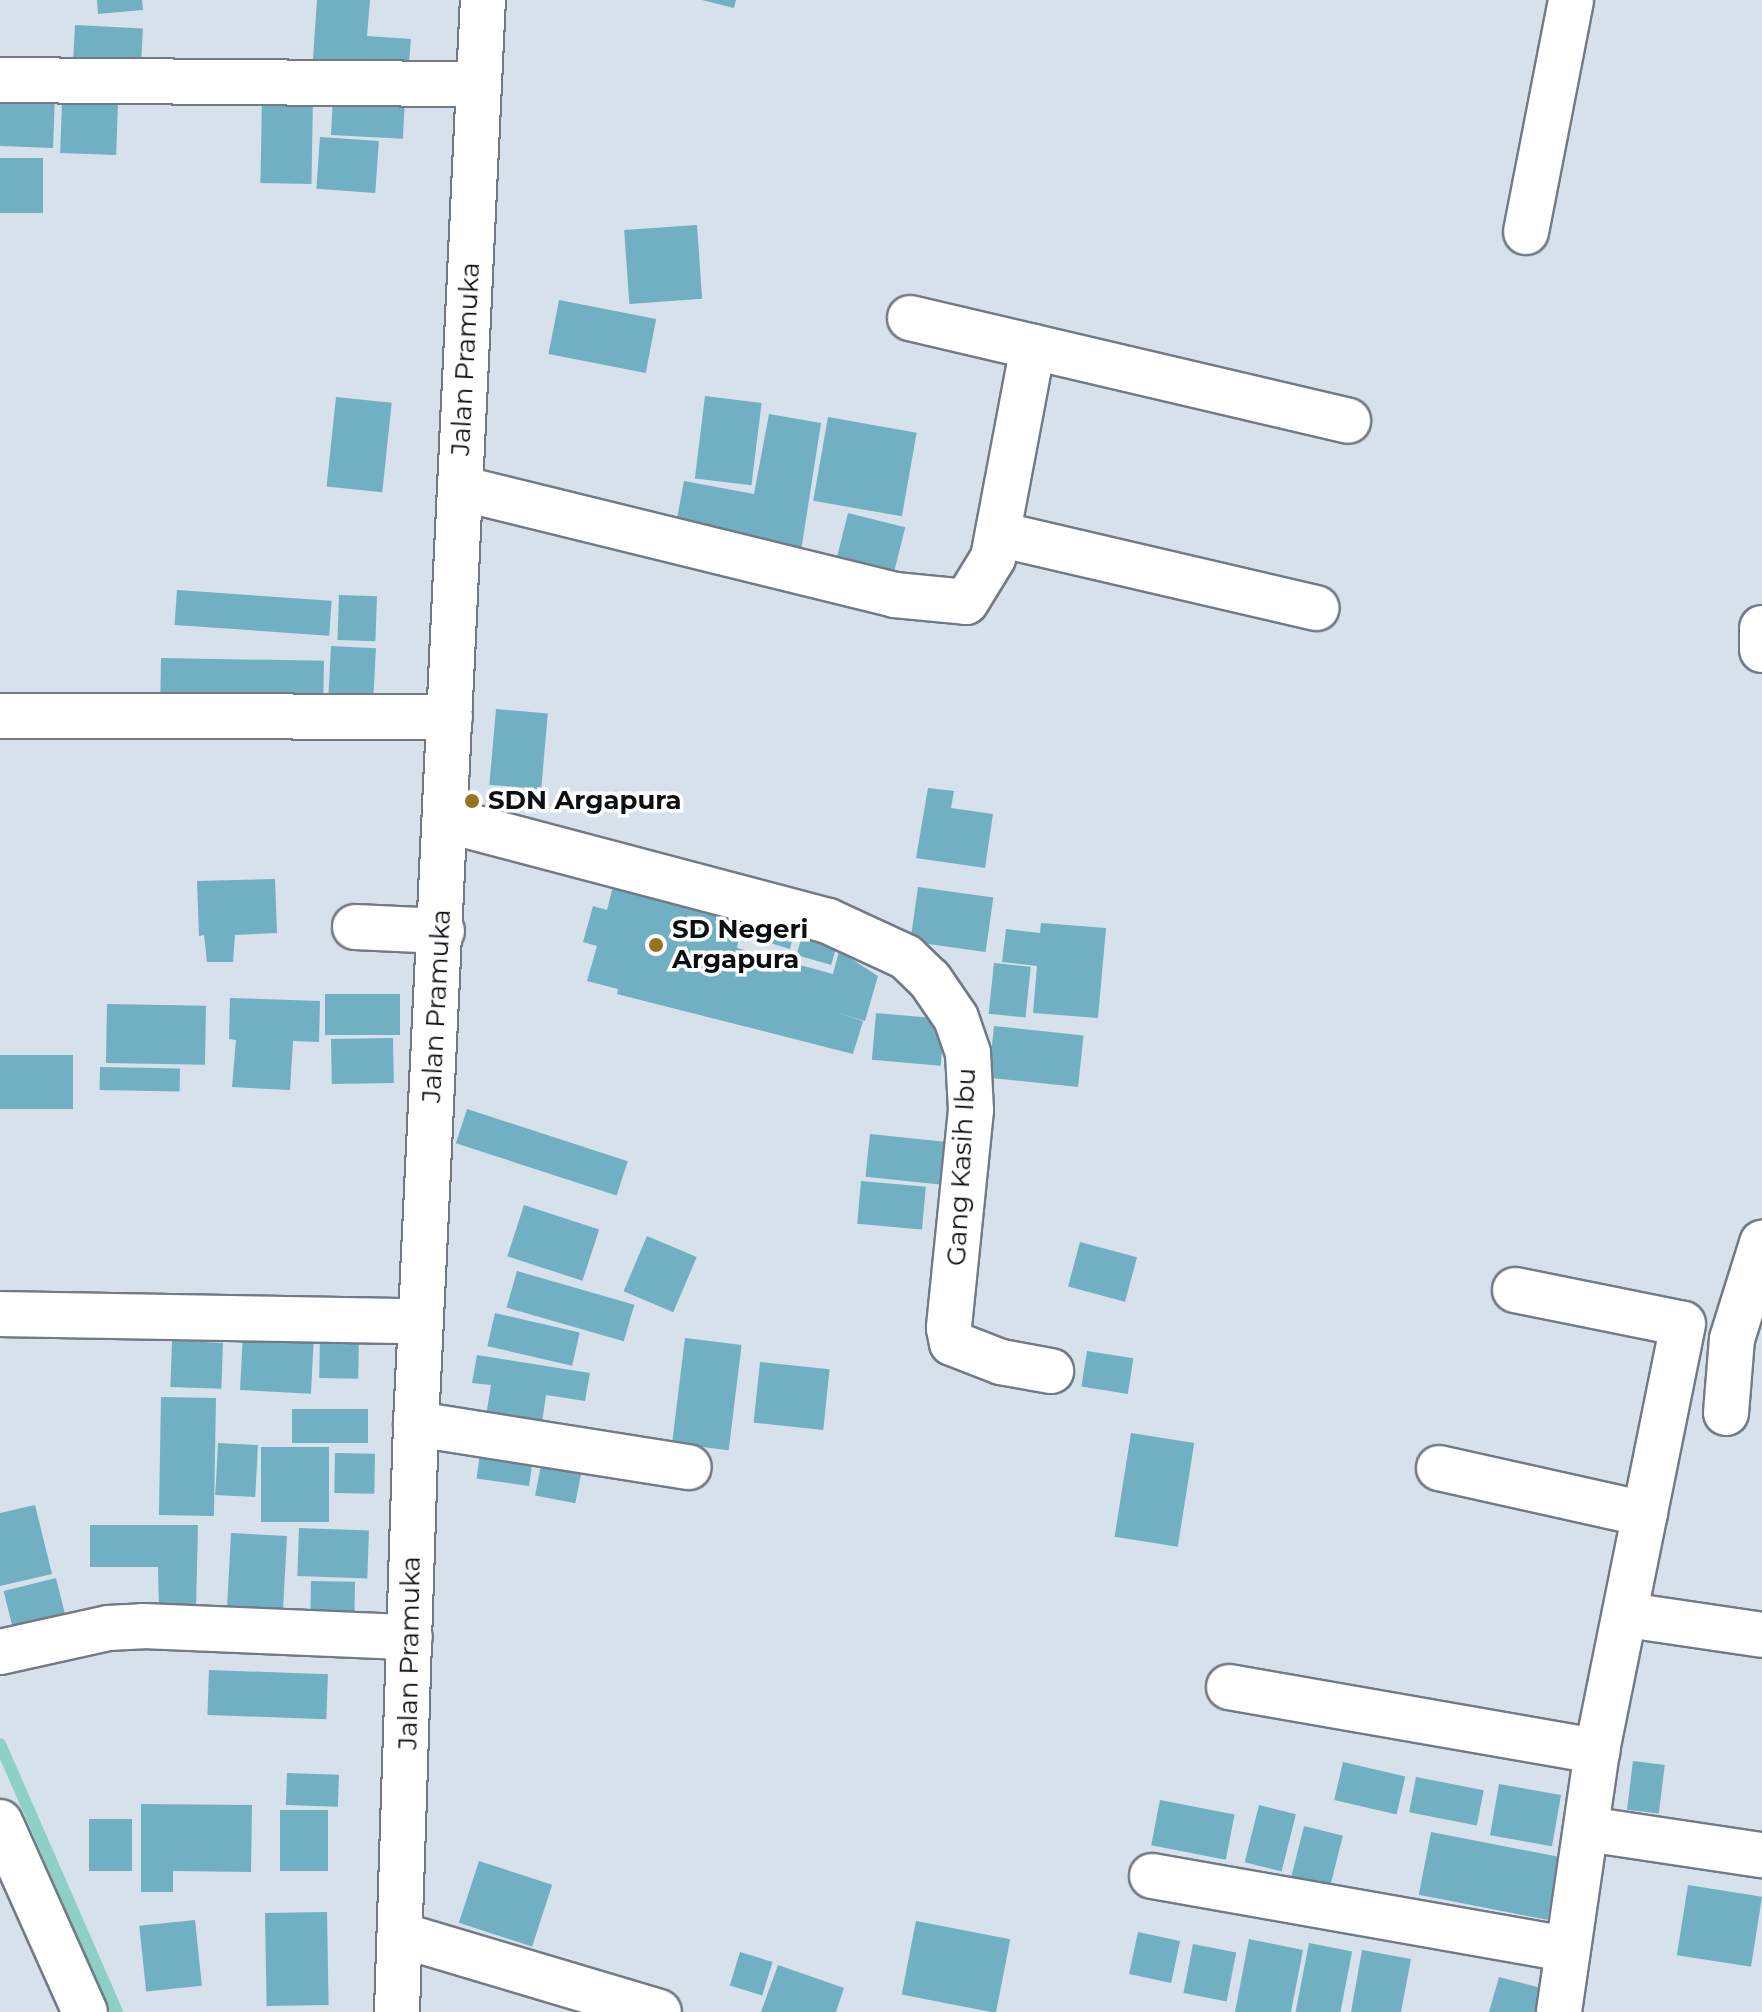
<!DOCTYPE html>
<html>
<head>
<meta charset="utf-8">
<style>
  body { margin:0 }
  #map { position:relative; width:1762px; height:2012px; overflow:hidden; background:#d6e1ec; font-family:Montserrat,sans-serif }
  div>[style] { position:absolute }
  [style*='--x'] { left:calc(var(--x)*1px); top:calc(var(--y)*1px); width:calc(var(--w)*1px); rotate:calc(var(--a)*1deg) }
  .stream>* { height:12px; margin:-6px; padding:0 6px; transform-origin:6px; border-radius:6px; background:#8cd0c6 }
  .building>* { inset:0; background:#70b0c2; transform-origin:0 0 }
  .roads { filter:drop-shadow(2px 0 #727b85) drop-shadow(-2px 0 #727b85) drop-shadow(0 2px #727b85) drop-shadow(0 -2px #727b85) }
  .minor>* { height:44px; margin:-22px; padding:0 22px; transform-origin:22px; border-radius:22px; background:#fff }
  .tertiary>* { height:44px; margin:-22px; padding:0 22px; transform-origin:22px; border-radius:22px; background:#fff }
  .dots>* { width:22px; height:22px; translate:-50% -50%; box-sizing:border-box; border:4px solid #fff; border-radius:50% }
  span { translate:-50% -50%; white-space:nowrap; text-align:center; line-height:1.15; -webkit-text-stroke:7px #fff; paint-order:stroke }
  .street-label { font-size:26px; color:#0b0e12 }
  .poi-label { font-size:26px; color:#0b0e12; font-weight:700 }
  .left { translate:0 -50%; text-align:left }
</style>
</head>
<body>
<div id="map">
  <div class="stream">
    <div style="--x:0;--y:1744;--w:292;--a:66.4"></div>
  </div>
  <div class="building">
    <div style="clip-path:polygon(97px 0,142px 0,143px 10px,98px 14px)"></div>
    <div style="clip-path:polygon(317px 0,370px 0,367px 36px,411px 39px,408px 74px,312px 73px)"></div>
    <div style="clip-path:polygon(702px 0,736px 0,734px 8px)"></div>
    <div style="left:75px;top:25px;width:68px;height:51px;rotate:3deg"></div>
    <div style="left:0;top:92px;width:55px;height:54px;rotate:2deg"></div>
    <div style="left:313px;top:96px;width:88px;height:51px;rotate:91deg"></div>
    <div style="left:333px;top:96px;width:72px;height:39px;rotate:3deg"></div>
    <div style="left:62px;top:101px;width:56px;height:52px;rotate:2deg"></div>
    <div style="left:320px;top:137px;width:59px;height:52px;rotate:4deg"></div>
    <div style="left:0;top:158px;width:43px;height:55px"></div>
    <div style="left:697px;top:225px;width:74px;height:73px;rotate:86deg"></div>
    <div style="left:559px;top:300px;width:99px;height:55px;rotate:11deg"></div>
    <div style="left:705px;top:396px;width:57px;height:83px;rotate:7deg"></div>
    <div style="left:336px;top:397px;width:56px;height:90px;rotate:6deg"></div>
    <div style="clip-path:polygon(769px 414px,821px 423px,799px 564px,673px 540px,684px 481px,754px 494px)"></div>
    <div style="left:828px;top:417px;width:90px;height:85px;rotate:10deg"></div>
    <div style="left:848px;top:513px;width:59px;height:57px;rotate:14deg"></div>
    <div style="left:177px;top:590px;width:155px;height:35px;rotate:4deg"></div>
    <div style="left:339px;top:595px;width:38px;height:45px;rotate:2deg"></div>
    <div style="left:331px;top:646px;width:45px;height:50px;rotate:3deg"></div>
    <div style="left:161px;top:658px;width:163px;height:41px;rotate:1deg"></div>
    <div style="left:496px;top:709px;width:52px;height:76px;rotate:5deg"></div>
    <div style="clip-path:polygon(928px 788px,954px 791px,951px 808px,993px 814px,985px 868px,916px 858px)"></div>
    <div style="clip-path:polygon(616px 875px,796px 924px,790px 949px,740px 934px,737px 948px,833px 974px,839px 951px,878px 976px,865px 1021px,834px 1012px,863px 1021px,853px 1054px,617px 994px,618px 989px,587px 981px,597px 946px,583px 942px,593px 906px,607px 910px)"></div>
    <div style="clip-path:polygon(275px 879px,277px 933px,235px 935px,233px 962px,207px 962px,204px 935px,199px 936px,197px 881px)"></div>
    <div style="left:918px;top:887px;width:76px;height:55px;rotate:8deg"></div>
    <div style="clip-path:polygon(1041px 923px,1106px 928px,1098px 1018px,1033px 1013px,1037px 966px,1002px 962px,1006px 929px,1040px 933px)"></div>
    <div style="left:804px;top:929px;width:36px;height:27px;rotate:16deg"></div>
    <div style="left:994px;top:963px;width:37px;height:51px;rotate:6deg"></div>
    <div style="left:400px;top:994px;width:41px;height:75px;rotate:90deg"></div>
    <div style="clip-path:polygon(230px 998px,320px 1001px,319px 1042px,293px 1041px,290px 1090px,232px 1087px,236px 1040px,229px 1039px)"></div>
    <div style="left:107px;top:1004px;width:99px;height:59px;rotate:1deg"></div>
    <div style="left:876px;top:1013px;width:69px;height:47px;rotate:5deg"></div>
    <div style="left:994px;top:1026px;width:90px;height:52px;rotate:6deg"></div>
    <div style="left:393px;top:1038px;width:45px;height:62px;rotate:89deg"></div>
    <div style="left:73px;top:1055px;width:54px;height:73px;rotate:90deg"></div>
    <div style="left:100px;top:1067px;width:80px;height:23px;rotate:1deg"></div>
    <div style="left:467px;top:1109px;width:169px;height:36px;rotate:18deg"></div>
    <div style="left:870px;top:1134px;width:82px;height:43px;rotate:6deg"></div>
    <div style="left:861px;top:1181px;width:65px;height:43px;rotate:5deg"></div>
    <div style="left:524px;top:1205px;width:79px;height:54px;rotate:18deg"></div>
    <div style="left:647px;top:1236px;width:54px;height:60px;rotate:23deg"></div>
    <div style="left:1080px;top:1242px;width:59px;height:46px;rotate:15deg"></div>
    <div style="left:517px;top:1271px;width:122px;height:38px;rotate:16deg"></div>
    <div style="left:495px;top:1313px;width:87px;height:34px;rotate:13deg"></div>
    <div style="left:243px;top:1333px;width:71px;height:57px;rotate:3deg"></div>
    <div style="left:320px;top:1334px;width:39px;height:44px;rotate:1deg"></div>
    <div style="left:685px;top:1338px;width:57px;height:106px;rotate:7deg"></div>
    <div style="left:172px;top:1341px;width:51px;height:46px;rotate:2deg"></div>
    <div style="left:1087px;top:1351px;width:47px;height:36px;rotate:9deg"></div>
    <div style="clip-path:polygon(477px 1355px,590px 1373px,585px 1401px,546px 1395px,540px 1436px,484px 1428px,491px 1385px,472px 1383px)"></div>
    <div style="left:760px;top:1362px;width:70px;height:61px;rotate:6deg"></div>
    <div style="left:161px;top:1397px;width:55px;height:118px;rotate:1deg"></div>
    <div style="left:368px;top:1409px;width:34px;height:76px;rotate:90deg"></div>
    <div style="left:1131px;top:1433px;width:64px;height:105px;rotate:9deg"></div>
    <div style="left:482px;top:1440px;width:53px;height:39px;rotate:8deg"></div>
    <div style="left:218px;top:1443px;width:40px;height:52px;rotate:3deg"></div>
    <div style="left:329px;top:1447px;width:75px;height:68px;rotate:90deg"></div>
    <div style="left:335px;top:1453px;width:40px;height:40px;rotate:1deg"></div>
    <div style="left:541px;top:1465px;width:41px;height:31px;rotate:11deg"></div>
    <div style="clip-path:polygon(35px 1505px,52px 1574px,0 1586px,0 1513px)"></div>
    <div style="clip-path:polygon(90px 1525px,198px 1525px,196px 1609px,159px 1610px,158px 1567px,90px 1567px)"></div>
    <div style="left:299px;top:1528px;width:70px;height:48px;rotate:2deg"></div>
    <div style="left:231px;top:1533px;width:56px;height:80px;rotate:3deg"></div>
    <div style="left:56px;top:1578px;width:36px;height:54px;rotate:76deg"></div>
    <div style="left:311px;top:1581px;width:44px;height:33px;rotate:1deg"></div>
    <div style="left:209px;top:1670px;width:119px;height:45px;rotate:2deg"></div>
    <div style="left:1633px;top:1761px;width:32px;height:49px;rotate:7deg"></div>
    <div style="left:1343px;top:1762px;width:64px;height:39px;rotate:13deg"></div>
    <div style="left:287px;top:1773px;width:52px;height:32px;rotate:2deg"></div>
    <div style="left:1416px;top:1777px;width:69px;height:36px;rotate:11deg"></div>
    <div style="left:1499px;top:1784px;width:63px;height:52px;rotate:10deg"></div>
    <div style="left:1160px;top:1800px;width:76px;height:46px;rotate:11deg"></div>
    <div style="clip-path:polygon(141px 1804px,252px 1805px,251px 1872px,173px 1871px,173px 1892px,141px 1892px)"></div>
    <div style="left:1259px;top:1805px;width:38px;height:59px;rotate:14deg"></div>
    <div style="left:280px;top:1810px;width:48px;height:61px"></div>
    <div style="left:89px;top:1819px;width:43px;height:52px"></div>
    <div style="left:1304px;top:1826px;width:40px;height:56px;rotate:14deg"></div>
    <div style="left:1431px;top:1832px;width:131px;height:64px;rotate:11deg"></div>
    <div style="left:479px;top:1861px;width:77px;height:65px;rotate:18deg"></div>
    <div style="left:1688px;top:1885px;width:75px;height:71px;rotate:9deg"></div>
    <div style="left:327px;top:1912px;width:93px;height:62px;rotate:89deg"></div>
    <div style="left:195px;top:1920px;width:66px;height:56px;rotate:84deg"></div>
    <div style="left:916px;top:1921px;width:96px;height:75px;rotate:11deg"></div>
    <div style="left:1138px;top:1932px;width:43px;height:43px;rotate:12deg"></div>
    <div style="clip-path:polygon(1249px 1939px,1303px 1950px,1291px 2012px,1235px 2012px)"></div>
    <div style="left:1309px;top:1943px;width:44px;height:70px;rotate:11deg"></div>
    <div style="left:1193px;top:1944px;width:44px;height:50px;rotate:11deg"></div>
    <div style="clip-path:polygon(1362px 1950px,1411px 1959px,1401px 2012px,1351px 2012px)"></div>
    <div style="left:740px;top:1952px;width:34px;height:35px;rotate:17deg"></div>
    <div style="clip-path:polygon(778px 1965px,844px 1988px,836px 2012px,761px 2012px)"></div>
    <div style="clip-path:polygon(1499px 1977px,1541px 1988px,1535px 2012px,1489px 2012px)"></div>
  </div>
  <div class="roads">
    <div class="minor">
      <div style="--x:0;--y:80;--w:479;--a:0.5"></div>
      <div style="--x:1526;--y:232;--w:236;--a:-79"></div>
      <div style="--x:910;--y:318;--w:450;--a:13.2"></div>
      <div style="--x:460;--y:488;--w:448;--a:13.8"></div>
      <div style="--x:895;--y:595;--w:71;--a:5.6"></div>
      <div style="--x:966;--y:602;--w:52;--a:-58.5"></div>
      <div style="--x:993;--y:558;--w:215;--a:-79.3"></div>
      <div style="--x:998;--y:534;--w:327;--a:13.1"></div>
      <div style="--x:1762;--y:628;--w:22;--a:90"></div>
      <div style="--x:0;--y:716;--w:450;--a:0.1"></div>
      <div style="--x:446;--y:820;--w:395;--a:14.8"></div>
      <div style="--x:828;--y:921;--w:86;--a:24.8"></div>
      <div style="--x:906;--y:957;--w:33;--a:44"></div>
      <div style="--x:930;--y:980;--w:46;--a:55.6"></div>
      <div style="--x:956;--y:1018;--w:37;--a:71"></div>
      <div style="--x:968;--y:1053;--w:57;--a:87"></div>
      <div style="--x:971;--y:1110;--w:219;--a:95.8"></div>
      <div style="--x:949;--y:1328;--w:15;--a:79"></div>
      <div style="--x:952;--y:1343;--w:53;--a:21.2"></div>
      <div style="--x:1001;--y:1362;--w:51;--a:10.2"></div>
      <div style="--x:355;--y:927;--w:87;--a:2.6"></div>
      <div style="--x:1515;--y:1290;--w:171;--a:11.4"></div>
      <div style="--x:1683;--y:1324;--w:436;--a:101.4"></div>
      <div style="--x:1597;--y:1751;--w:264;--a:98.3"></div>
      <div style="--x:0;--y:1314;--w:421;--a:1"></div>
      <div style="--x:1726;--y:1413;--w:74;--a:-85.4"></div>
      <div style="--x:1732;--y:1339;--w:101;--a:-72.6"></div>
      <div style="--x:416;--y:1424;--w:276;--a:9"></div>
      <div style="--x:1439;--y:1468;--w:211;--a:12.6"></div>
      <div style="--x:1627;--y:1615;--w:136;--a:8.4"></div>
      <div style="--x:0;--y:1652;--w:111;--a:-12.5"></div>
      <div style="--x:108;--y:1628;--w:35;--a:-3"></div>
      <div style="--x:143;--y:1626;--w:267;--a:2.4"></div>
      <div style="--x:1229;--y:1687;--w:374;--a:9.9"></div>
      <div style="--x:0;--y:1822;--w:208;--a:65.9"></div>
      <div style="--x:1587;--y:1829;--w:177;--a:8.5"></div>
      <div style="--x:1152;--y:1876;--w:420;--a:10"></div>
      <div style="--x:401;--y:1935;--w:269;--a:16.6"></div>
    </div>
    <div class="tertiary">
      <div style="--x:397;--y:2012;--w:588;--a:-88.15"></div>
      <div style="--x:416;--y:1424;--w:1426;--a:-87.31"></div>
    </div>
  </div>
  <div class="dots">
    <div style="left:472px;top:801px;background:#97741d"></div>
    <div style="left:656px;top:945px;background:#97741d"></div>
  </div>
  <div class="street-label">
    <span style="left:466px;top:359px;rotate:-87deg">Jalan Pramuka</span>
    <span style="left:437px;top:1006px;rotate:-87deg">Jalan Pramuka</span>
    <span style="left:962px;top:1167px;rotate:-87deg">Gang Kasih Ibu</span>
    <span style="left:410px;top:1653px;rotate:-89deg">Jalan Pramuka</span>
  </div>
  <div class="poi-label">
    <span class="left" style="left:488px;top:801px">SDN Argapura</span>
    <span class="left" style="left:672px;top:945px">SD Negeri<br>Argapura</span>
  </div>
</div>
</body>
</html>
